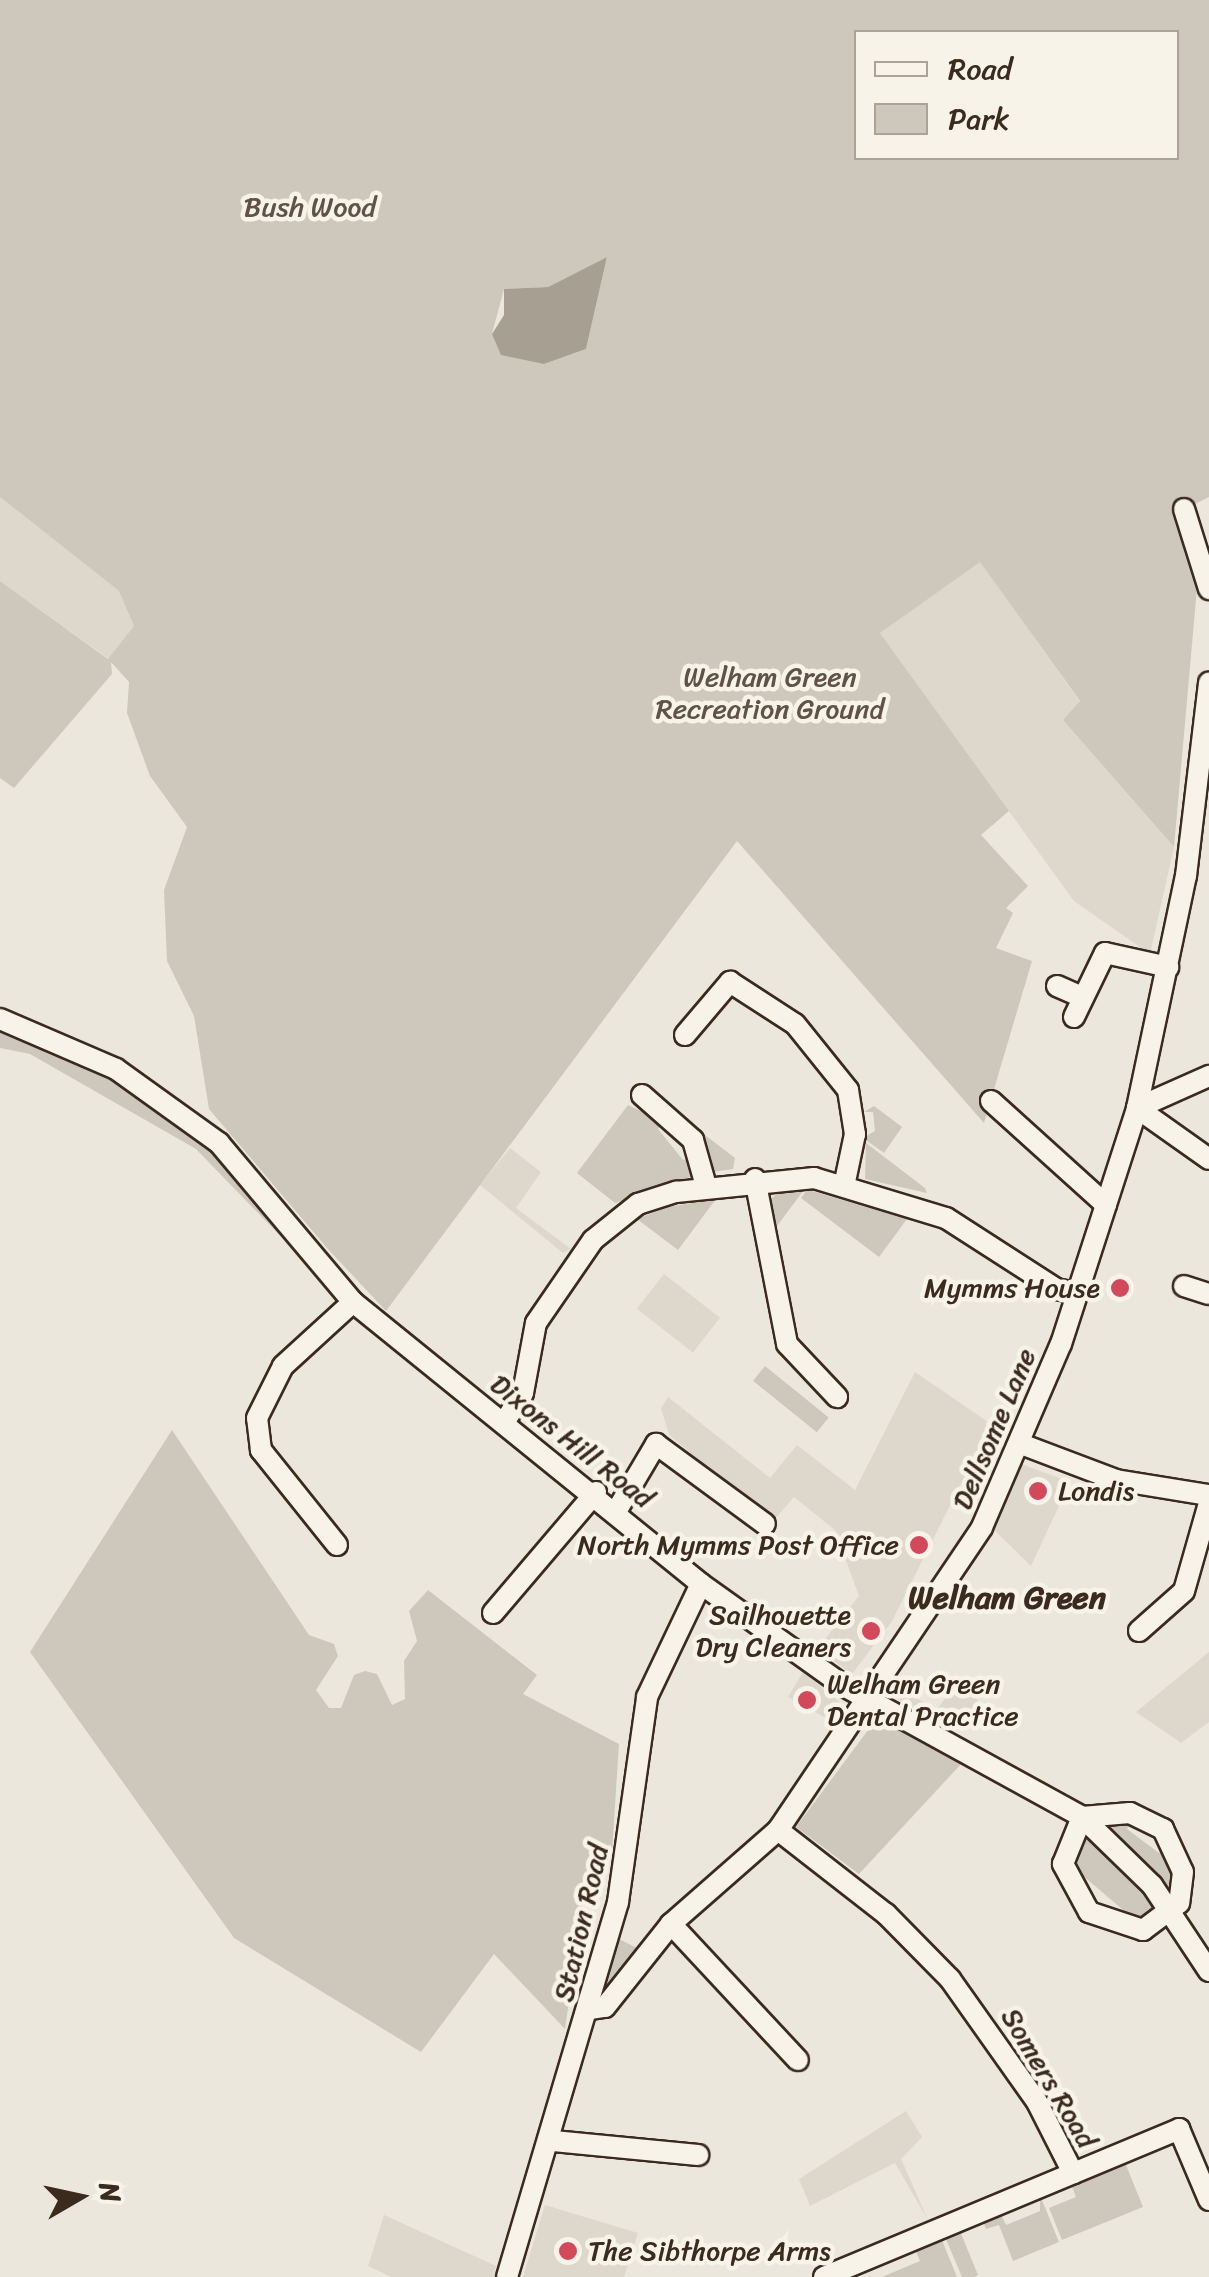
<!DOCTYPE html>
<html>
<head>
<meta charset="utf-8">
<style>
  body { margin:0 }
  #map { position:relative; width:1209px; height:2277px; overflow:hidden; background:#ece7dc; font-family:Sriracha,sans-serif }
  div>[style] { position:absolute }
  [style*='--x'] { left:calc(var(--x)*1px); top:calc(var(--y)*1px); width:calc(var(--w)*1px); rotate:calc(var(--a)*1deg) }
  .built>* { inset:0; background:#ddd7cc; transform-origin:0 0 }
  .green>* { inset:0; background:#cec8bc; transform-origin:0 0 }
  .water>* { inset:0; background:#a89f93 }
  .roads { filter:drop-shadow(2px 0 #3b2a1e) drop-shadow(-2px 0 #3b2a1e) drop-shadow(0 2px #3b2a1e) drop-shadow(0 -2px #3b2a1e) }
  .minor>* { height:20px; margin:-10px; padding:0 10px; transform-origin:10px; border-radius:10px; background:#f7f3e8 }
  .dots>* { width:28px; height:28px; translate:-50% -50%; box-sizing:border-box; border:5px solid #f7f3e8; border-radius:50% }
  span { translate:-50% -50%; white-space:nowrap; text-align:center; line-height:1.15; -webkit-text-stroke:9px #f7f3e8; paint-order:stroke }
  .park-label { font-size:28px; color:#605246 }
  .poi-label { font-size:28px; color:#3b2a1e }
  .right { translate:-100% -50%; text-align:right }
  .left { translate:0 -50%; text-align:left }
  .street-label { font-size:28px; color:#3b2a1e }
  .quarter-label { font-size:32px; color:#3b2a1e; font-weight:700 }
  .legend { position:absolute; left:854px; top:30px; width:325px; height:130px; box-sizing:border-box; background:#f7f3e8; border:2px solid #aca397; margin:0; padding:12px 18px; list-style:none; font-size:30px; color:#3b2a1e }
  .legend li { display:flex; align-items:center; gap:20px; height:50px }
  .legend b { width:50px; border:2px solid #aca397 }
  .north { position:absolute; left:30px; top:2147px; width:100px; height:100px; -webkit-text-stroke:8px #f7f3e8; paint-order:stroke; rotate:81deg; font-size:28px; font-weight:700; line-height:40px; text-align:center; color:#3b2a1e }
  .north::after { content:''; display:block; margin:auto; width:35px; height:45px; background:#3b2a1e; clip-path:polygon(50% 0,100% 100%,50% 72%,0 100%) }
</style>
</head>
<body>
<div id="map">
  <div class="built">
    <div style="clip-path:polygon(0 497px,119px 591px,135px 626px,109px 659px,0 581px)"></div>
    <div style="clip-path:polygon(980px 561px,1080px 702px,1063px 720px,1174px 847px,1150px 954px,1074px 901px,880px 633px)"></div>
    <div style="clip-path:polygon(510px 1148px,541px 1172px,516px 1208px,571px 1249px,563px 1253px,480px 1185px)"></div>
    <div style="left:664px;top:1274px;width:71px;height:44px;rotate:38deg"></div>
    <div style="clip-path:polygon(915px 1372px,991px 1424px,892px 1621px,852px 1674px,817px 1649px,859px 1596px,835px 1530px,794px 1497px,773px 1521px,669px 1435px,661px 1408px,668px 1397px,770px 1478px,797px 1445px,855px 1490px)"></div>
    <div style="clip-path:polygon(1021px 1464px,1070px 1482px,1031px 1566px,992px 1528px)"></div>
    <div style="clip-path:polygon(1209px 1652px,1209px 1722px,1181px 1743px,1136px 1712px)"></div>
    <div style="clip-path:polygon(803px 1672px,843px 1705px,839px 1725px,788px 1697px)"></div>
    <div style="clip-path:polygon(895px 1683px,936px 1711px,955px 1684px,978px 1700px,959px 1730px,901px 1703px)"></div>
    <div style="clip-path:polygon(906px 2111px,922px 2137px,901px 2159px,928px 2220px,895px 2163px,810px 2206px,799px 2179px)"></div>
    <div style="clip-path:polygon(545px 2205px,638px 2233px,624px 2277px,523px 2277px)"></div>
    <div style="clip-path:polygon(384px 2215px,496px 2266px,493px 2277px,391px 2277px,368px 2266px)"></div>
  </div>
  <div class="green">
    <div style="clip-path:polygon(evenodd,0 0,1209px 0,1209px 497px,1176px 514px,1198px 577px,1174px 847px,1063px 720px,1080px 701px,980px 562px,880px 633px,1009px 811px,981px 835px,1028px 886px,1006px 908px,1013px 913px,996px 948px,1032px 961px,984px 1123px,737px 841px,386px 1311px,327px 1248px,209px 1109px,194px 1016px,167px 961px,164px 890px,187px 827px,150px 776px,127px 713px,129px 682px,111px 662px,112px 674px,14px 788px,0 778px,0 581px,108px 659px,134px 626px,119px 591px,0 497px,0 0,856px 32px,1176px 32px,1176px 158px,856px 158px,856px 32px,0 0,607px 257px,586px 349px,544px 364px,492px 334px,504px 289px,548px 287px,607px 257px)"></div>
    <div style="clip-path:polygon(0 1025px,145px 1092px,198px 1132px,323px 1280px,196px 1149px,30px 1054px,0 1048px)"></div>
    <div style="clip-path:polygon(628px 1105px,664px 1122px,658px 1129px,683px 1160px,694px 1158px,693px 1176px,615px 1203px,577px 1173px)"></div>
    <div style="clip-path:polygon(874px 1106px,902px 1127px,884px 1153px,863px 1138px,875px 1131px,873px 1112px,864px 1112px)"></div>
    <div style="clip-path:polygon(701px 1132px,735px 1158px,733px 1169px,712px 1172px)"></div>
    <div style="clip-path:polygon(866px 1143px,925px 1188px,927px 1193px,865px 1179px)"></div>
    <div style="clip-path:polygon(783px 1188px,804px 1190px,774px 1230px,770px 1200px)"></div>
    <div style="clip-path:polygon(807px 1190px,812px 1191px,907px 1219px,879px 1257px,801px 1198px)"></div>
    <div style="clip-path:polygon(716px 1199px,678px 1250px,637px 1219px,668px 1207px)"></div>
    <div style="left:765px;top:1366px;width:82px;height:19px;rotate:39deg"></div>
    <div style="clip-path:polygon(172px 1430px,309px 1635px,334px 1644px,338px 1656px,316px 1690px,329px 1708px,341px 1708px,354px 1675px,365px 1671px,377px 1674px,392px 1705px,405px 1699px,404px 1661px,417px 1641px,409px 1611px,428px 1590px,537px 1675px,523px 1694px,619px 1744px,612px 1852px,585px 1892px,565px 2029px,494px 1954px,421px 2052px,234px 1938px,30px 1652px)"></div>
    <div style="clip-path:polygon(877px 1718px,963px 1762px,859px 1874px,796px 1827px)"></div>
    <div style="clip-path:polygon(1103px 1819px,1132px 1821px,1127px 1829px,1159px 1853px,1168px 1846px,1172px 1894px)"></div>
    <div style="clip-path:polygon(1080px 1830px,1108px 1853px,1159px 1913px,1142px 1926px,1082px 1875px,1074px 1882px,1069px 1839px)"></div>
    <div style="clip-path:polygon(619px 1939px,639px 1949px,607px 1995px,602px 1993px)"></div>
    <div style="clip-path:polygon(1124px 2160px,1143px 2207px,1062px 2240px,1049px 2208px,1076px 2197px,1070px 2182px)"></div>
    <div style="clip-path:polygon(1040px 2195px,1059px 2242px,1013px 2261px,999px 2225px,986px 2229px,982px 2219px,1000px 2212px,1006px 2225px,1040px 2211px)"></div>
    <div style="clip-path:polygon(960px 2231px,978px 2275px,974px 2277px,962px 2277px,945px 2237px)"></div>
    <div style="clip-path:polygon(941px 2238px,957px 2277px,882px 2277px,920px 2261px,915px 2249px)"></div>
  </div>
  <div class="water">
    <div style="clip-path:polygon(607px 257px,586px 349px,544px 364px,501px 355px,492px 334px,504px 315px,504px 289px,548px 287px)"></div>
  </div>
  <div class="roads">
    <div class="minor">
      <div style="--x:1184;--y:509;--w:84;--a:72.6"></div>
      <div style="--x:1057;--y:986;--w:27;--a:24"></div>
      <div style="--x:1074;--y:1017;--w:71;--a:-64.2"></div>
      <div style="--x:1105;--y:953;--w:65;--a:12.5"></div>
      <div style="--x:0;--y:1019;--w:126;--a:23.3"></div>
      <div style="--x:116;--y:1069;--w:127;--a:35.7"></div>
      <div style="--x:219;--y:1143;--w:208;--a:49.9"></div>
      <div style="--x:353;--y:1302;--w:448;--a:39"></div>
      <div style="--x:701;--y:1584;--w:176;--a:35.5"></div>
      <div style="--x:844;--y:1686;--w:272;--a:28.8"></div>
      <div style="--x:1082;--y:1817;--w:98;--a:44.2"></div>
      <div style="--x:1152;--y:1885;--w:103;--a:56.5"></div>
      <div style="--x:685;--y:1035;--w:70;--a:-49.7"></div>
      <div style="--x:730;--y:982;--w:77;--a:32.9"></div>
      <div style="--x:795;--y:1024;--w:85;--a:51.2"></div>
      <div style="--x:848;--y:1090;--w:45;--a:81"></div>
      <div style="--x:855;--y:1134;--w:53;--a:101.9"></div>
      <div style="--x:642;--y:1095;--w:68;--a:41.4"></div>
      <div style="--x:693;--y:1140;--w:48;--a:74.2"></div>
      <div style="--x:991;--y:1101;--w:155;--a:42.1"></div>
      <div style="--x:1137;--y:1108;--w:88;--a:35.3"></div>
      <div style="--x:1137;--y:1108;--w:79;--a:-24"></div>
      <div style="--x:755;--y:1179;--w:168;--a:79"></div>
      <div style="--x:787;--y:1344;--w:73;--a:46.7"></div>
      <div style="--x:1184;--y:1286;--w:26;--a:18"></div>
      <div style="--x:505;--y:1421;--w:33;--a:-57"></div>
      <div style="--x:523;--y:1393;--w:71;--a:-79.5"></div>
      <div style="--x:536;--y:1323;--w:101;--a:-55.5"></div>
      <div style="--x:593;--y:1240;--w:58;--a:-38.7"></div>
      <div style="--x:638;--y:1204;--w:40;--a:-18"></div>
      <div style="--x:676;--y:1192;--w:139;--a:-5.8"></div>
      <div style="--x:814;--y:1178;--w:138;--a:16.9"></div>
      <div style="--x:946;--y:1218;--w:131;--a:32.8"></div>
      <div style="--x:1056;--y:1289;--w:21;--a:11"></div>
      <div style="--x:1021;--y:1444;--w:102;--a:20.8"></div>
      <div style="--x:1116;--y:1480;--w:94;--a:9.2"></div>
      <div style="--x:617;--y:1510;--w:77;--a:-59.4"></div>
      <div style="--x:656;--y:1444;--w:135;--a:36.3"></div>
      <div style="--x:337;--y:1545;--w:122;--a:-128.7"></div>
      <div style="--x:261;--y:1450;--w:32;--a:-97"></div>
      <div style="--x:257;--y:1418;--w:58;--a:-63.4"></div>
      <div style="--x:283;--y:1366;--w:95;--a:-42.4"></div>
      <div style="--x:493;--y:1613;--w:159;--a:-49.6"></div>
      <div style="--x:1139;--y:1631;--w:60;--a:-41.6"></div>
      <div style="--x:1184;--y:1591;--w:91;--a:-74.1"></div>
      <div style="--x:1130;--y:1813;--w:37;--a:26"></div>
      <div style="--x:1163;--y:1829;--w:47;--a:65.1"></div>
      <div style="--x:1183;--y:1872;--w:31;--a:97"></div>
      <div style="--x:1179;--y:1903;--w:45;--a:143.1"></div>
      <div style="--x:1143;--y:1930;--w:57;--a:-161.6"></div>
      <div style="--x:1089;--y:1912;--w:55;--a:-118.4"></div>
      <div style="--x:1063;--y:1864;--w:51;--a:-68"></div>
      <div style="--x:1082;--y:1817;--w:48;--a:-4.8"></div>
      <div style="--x:778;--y:1830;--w:137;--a:37.9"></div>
      <div style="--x:886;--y:1914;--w:91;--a:45.4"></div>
      <div style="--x:950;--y:1979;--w:151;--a:54.7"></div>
      <div style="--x:1037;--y:2102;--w:80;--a:63.1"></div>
      <div style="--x:671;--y:1924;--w:186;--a:47"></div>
      <div style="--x:590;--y:2009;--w:15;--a:-8"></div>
      <div style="--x:605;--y:2007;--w:106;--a:-51.5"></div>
      <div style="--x:671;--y:1924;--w:142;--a:-41.3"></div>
      <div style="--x:778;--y:1830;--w:365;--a:-56"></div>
      <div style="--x:982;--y:1527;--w:199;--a:-66.7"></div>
      <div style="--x:1061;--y:1344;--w:248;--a:-72.1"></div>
      <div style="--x:1137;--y:1108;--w:237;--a:-78.1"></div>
      <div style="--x:1186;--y:876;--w:195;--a:-83.2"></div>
      <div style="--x:553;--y:2141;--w:146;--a:5.5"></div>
      <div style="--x:507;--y:2277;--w:391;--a:-73.5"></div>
      <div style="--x:618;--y:1902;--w:207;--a:-81.9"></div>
      <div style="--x:647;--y:1697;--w:125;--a:-64.5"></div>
      <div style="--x:824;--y:2277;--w:385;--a:-22.6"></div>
      <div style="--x:1179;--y:2129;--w:77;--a:67.1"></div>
    </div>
  </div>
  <div class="dots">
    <div style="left:1120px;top:1288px;background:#d1495b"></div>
    <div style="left:1038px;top:1491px;background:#d1495b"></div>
    <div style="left:919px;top:1545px;background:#d1495b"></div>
    <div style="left:871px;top:1631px;background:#d1495b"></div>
    <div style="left:807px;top:1700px;background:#d1495b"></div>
    <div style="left:568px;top:2251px;background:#d1495b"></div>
  </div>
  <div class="park-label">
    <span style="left:310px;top:207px">Bush Wood</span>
    <span style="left:770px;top:693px">Welham Green<br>Recreation Ground</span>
  </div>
  <div class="poi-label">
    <span class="right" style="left:1100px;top:1288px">Mymms House</span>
    <span class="left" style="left:1058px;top:1491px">Londis</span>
    <span class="right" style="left:899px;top:1545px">North Mymms Post Office</span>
    <span class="right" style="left:851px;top:1631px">Sailhouette<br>Dry Cleaners</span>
    <span class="left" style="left:827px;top:1700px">Welham Green<br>Dental Practice</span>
    <span class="left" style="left:588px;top:2251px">The Sibthorpe Arms</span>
  </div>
  <div class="street-label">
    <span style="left:994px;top:1429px;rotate:-67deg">Dellsome Lane</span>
    <span style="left:572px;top:1441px;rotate:38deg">Dixons Hill Road</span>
    <span style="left:581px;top:1923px;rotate:-77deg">Station Road</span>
    <span style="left:1049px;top:2078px;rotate:59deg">Somers Road</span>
  </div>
  <div class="quarter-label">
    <span style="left:1007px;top:1598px">Welham Green</span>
  </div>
  <ul class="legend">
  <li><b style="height:12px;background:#f7f3e8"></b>Road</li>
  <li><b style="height:28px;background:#cec8bc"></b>Park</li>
  </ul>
  <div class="north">N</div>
</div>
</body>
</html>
